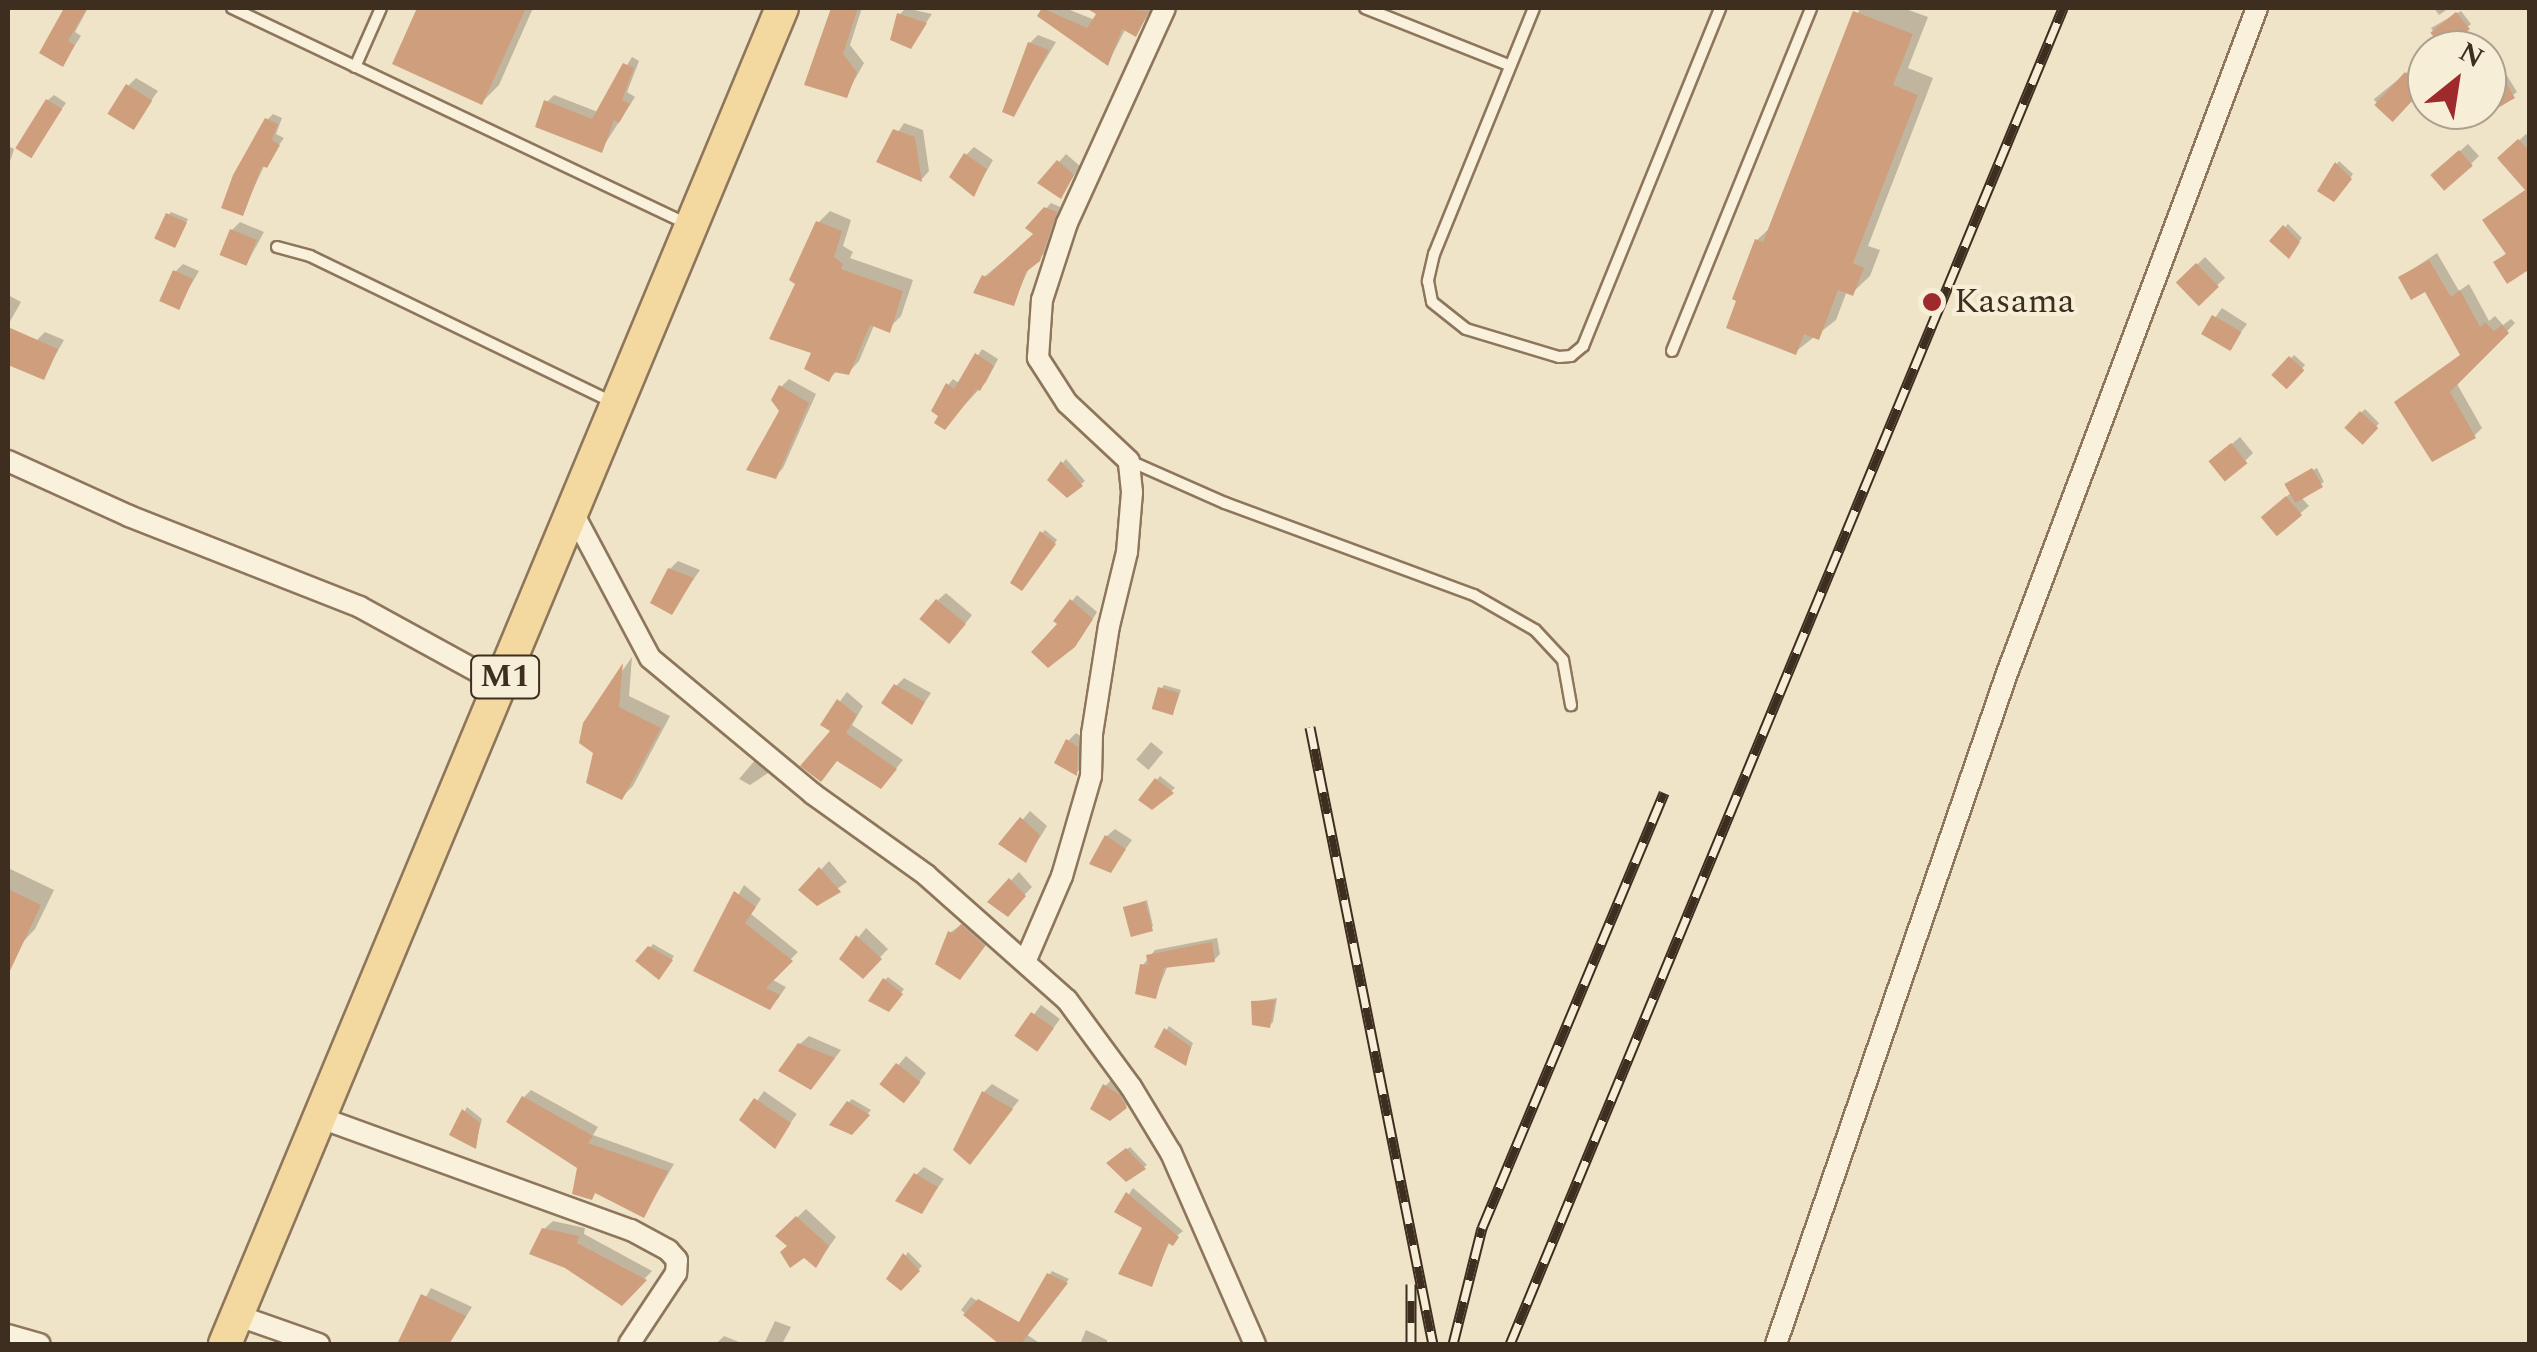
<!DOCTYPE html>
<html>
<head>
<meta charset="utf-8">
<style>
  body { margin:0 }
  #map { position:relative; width:2537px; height:1352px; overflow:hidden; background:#f0e4c8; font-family:Spectral,serif }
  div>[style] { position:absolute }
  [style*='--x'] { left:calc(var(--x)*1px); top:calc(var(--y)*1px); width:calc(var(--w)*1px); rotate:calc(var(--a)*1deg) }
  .shadow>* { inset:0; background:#0003; transform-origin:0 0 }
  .building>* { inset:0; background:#cf9f7d; transform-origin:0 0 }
  .roads { filter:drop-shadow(2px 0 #8d765c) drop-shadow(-2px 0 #8d765c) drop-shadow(0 2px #8d765c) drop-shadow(0 -2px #8d765c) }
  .service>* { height:10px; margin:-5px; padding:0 5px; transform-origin:5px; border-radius:5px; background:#faf1dc }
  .minor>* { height:20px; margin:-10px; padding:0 10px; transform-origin:10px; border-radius:10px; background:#faf1dc }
  .primary>* { height:32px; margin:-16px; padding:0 16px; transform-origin:16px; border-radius:16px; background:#f3d9a0 }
  .rail>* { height:11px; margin-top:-5.5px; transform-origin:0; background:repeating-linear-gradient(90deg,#f7eed8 0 22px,#3d2e20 0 44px); box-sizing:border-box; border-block:2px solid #3d2e20 }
  .dots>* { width:28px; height:28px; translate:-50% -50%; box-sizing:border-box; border:5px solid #f7eed8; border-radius:50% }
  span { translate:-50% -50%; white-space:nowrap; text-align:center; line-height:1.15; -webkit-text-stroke:8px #f7eed8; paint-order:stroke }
  .shield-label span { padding:2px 8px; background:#f7eed8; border:2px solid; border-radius:8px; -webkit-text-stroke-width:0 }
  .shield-label { font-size:32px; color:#3d2e20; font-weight:700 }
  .poi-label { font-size:35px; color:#3d2e20 }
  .left { translate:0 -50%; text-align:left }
  .frame { position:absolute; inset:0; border:10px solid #3d2e20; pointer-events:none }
  .north { position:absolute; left:2407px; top:30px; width:100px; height:100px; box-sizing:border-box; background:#f7eed8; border:2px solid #ada18e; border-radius:50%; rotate:30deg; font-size:28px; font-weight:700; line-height:40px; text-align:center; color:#3d2e20 }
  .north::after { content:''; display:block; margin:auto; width:35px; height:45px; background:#9e2a2b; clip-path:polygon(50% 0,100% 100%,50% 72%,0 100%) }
</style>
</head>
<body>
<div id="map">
  <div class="shadow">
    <div style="clip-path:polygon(67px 8px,88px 8px,75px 32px,81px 36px,63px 63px,42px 52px)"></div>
    <div style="clip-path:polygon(420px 8px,533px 8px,499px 85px,482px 102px,395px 63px)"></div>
    <div style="clip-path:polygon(833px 8px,862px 8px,850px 45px,864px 63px,846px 95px,807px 83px)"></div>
    <div style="clip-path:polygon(906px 8px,932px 14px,910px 46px,900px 14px)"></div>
    <div style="clip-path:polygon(1046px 8px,1065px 8px,1095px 20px,1103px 8px,1153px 8px,1136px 34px,1126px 28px,1108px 63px,1044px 10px)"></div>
    <div style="clip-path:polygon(1860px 8px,1903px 8px,1928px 17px,1908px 68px,1933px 78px,1868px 246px,1880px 250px,1870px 276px,1852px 293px,1847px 291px,1836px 320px,1795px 352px,1757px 240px,1773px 225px)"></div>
    <div style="clip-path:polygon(2434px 8px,2449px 8px,2439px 15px)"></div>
    <div style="clip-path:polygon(2461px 11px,2471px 24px,2458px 35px,2476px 50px,2448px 50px,2431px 28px)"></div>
    <div style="clip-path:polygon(1038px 35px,1056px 42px,1013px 114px,1030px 43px)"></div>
    <div style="clip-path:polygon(632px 57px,639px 61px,627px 92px,635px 97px,601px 150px,547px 102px,554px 95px,598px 112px)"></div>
    <div style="clip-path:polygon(2487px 59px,2506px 74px,2517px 92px,2497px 106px,2487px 96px)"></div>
    <div style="left:2415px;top:66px;width:19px;height:53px;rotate:51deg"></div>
    <div style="clip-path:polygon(136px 78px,158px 91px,134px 124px,128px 86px)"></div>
    <div style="clip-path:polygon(54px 95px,66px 103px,34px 149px,48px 100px)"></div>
    <div style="clip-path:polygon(273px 114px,282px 118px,276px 134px,284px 138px,265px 164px,242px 213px,267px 120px)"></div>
    <div style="clip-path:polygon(904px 123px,923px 130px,929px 171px,922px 179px,880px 160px)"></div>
    <div style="clip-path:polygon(2526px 134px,2530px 137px,2530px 267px,2496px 262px,2508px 252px,2527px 189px,2500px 158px)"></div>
    <div style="clip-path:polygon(2468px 144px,2479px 156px,2471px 164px,2433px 175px)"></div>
    <div style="clip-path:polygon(8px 146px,14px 149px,8px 168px)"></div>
    <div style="clip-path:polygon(974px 147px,993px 160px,974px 193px,966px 155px)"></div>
    <div style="clip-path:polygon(1066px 154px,1080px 166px,1061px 196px,1059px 162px)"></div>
    <div style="clip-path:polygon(2339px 161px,2353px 174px,2337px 196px,2337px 164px)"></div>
    <div style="clip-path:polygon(1051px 203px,1060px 207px,1045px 253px,1030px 266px,1013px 303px,984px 277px,1037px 233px,1029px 228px)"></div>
    <div style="clip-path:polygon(830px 211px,851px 220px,843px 246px,853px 252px,850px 258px,913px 280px,901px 316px,890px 327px,875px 323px,859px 361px,848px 373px,838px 370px,829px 379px,814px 352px,798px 283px,819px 222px)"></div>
    <div style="clip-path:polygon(171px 212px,188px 219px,178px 241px,168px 215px)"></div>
    <div style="clip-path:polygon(240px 222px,264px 232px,247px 263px,232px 230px)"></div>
    <div style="clip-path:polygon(2288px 224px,2302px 238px,2291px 252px,2273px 240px)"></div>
    <div style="clip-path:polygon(2437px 253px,2459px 291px,2469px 284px,2489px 321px,2495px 316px,2503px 325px,2511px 319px,2515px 323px,2457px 384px,2482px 428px,2474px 436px,2397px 403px,2462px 354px,2426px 288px,2401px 277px)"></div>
    <div style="left:2205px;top:257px;width:29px;height:36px;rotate:46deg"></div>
    <div style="clip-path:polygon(183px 264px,199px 271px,178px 307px,175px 272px)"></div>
    <div style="clip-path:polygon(8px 295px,21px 302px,8px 325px)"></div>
    <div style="clip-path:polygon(2222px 308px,2247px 324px,2229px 348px,2204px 333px)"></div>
    <div style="clip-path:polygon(45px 332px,64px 340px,43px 377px,37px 340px)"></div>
    <div style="clip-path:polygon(982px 349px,998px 359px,986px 382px,944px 427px,948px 385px,953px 379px,960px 384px)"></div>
    <div style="left:2294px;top:355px;width:15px;height:28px;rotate:42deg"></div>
    <div style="clip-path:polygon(789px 379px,816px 394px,783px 468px,775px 477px,781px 387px)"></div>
    <div style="left:2365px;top:409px;width:20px;height:25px;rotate:45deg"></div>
    <div style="clip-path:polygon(2240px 437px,2253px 453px,2245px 461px,2220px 454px)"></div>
    <div style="clip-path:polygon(1066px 459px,1085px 481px,1067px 495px,1050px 479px)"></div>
    <div style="clip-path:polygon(2317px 468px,2324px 482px,2300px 496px,2309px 506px,2278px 532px,2272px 509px,2292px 492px,2287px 484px)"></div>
    <div style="clip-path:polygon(1045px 530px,1057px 540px,1025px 585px,1042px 533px)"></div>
    <div style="clip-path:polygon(678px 561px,700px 570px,671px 612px,670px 569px)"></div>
    <div style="clip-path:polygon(946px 593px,972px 615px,957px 634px,938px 600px)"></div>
    <div style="clip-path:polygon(1077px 595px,1097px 612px,1080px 639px,1072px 601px)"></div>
    <div style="clip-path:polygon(632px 657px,629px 696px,670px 716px,633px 786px,622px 797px,585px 724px)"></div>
    <div style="clip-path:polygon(904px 678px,931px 693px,912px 721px,896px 686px)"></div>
    <div style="clip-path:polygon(1164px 685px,1181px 690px,1173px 713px,1161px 689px)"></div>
    <div style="clip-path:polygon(847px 692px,863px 706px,852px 725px,903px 760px,889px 777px,823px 724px)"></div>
    <div style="clip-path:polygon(1076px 733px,1085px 739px,1084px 766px,1076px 773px,1068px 741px)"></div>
    <div style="left:1151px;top:742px;width:16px;height:23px;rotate:40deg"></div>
    <div style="clip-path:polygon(756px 759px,771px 771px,750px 785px,739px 779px)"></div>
    <div style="clip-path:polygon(1160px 776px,1175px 788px,1152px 807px,1157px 780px)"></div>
    <div style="clip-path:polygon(1030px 811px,1047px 826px,1026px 860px,1002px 844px)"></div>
    <div style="clip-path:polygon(1115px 829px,1132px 840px,1110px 870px,1107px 836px)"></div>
    <div style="clip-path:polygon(829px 861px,847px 882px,817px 903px,802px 890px)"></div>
    <div style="clip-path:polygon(8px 868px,54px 890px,35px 929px,21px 944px,8px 937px)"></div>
    <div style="clip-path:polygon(1019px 872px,1032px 887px,1007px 913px,991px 902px)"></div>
    <div style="clip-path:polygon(744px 885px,761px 899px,751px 914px,798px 952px,771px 979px,786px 987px,777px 1000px,696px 970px)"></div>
    <div style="clip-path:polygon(1147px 900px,1153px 926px,1149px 929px,1125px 909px)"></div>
    <div style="clip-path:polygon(971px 918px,992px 937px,968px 969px,951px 932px)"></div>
    <div style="clip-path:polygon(866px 928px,888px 949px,863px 975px,842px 958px)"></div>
    <div style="clip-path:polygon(1217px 938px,1220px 954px,1214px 960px,1168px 965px,1155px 997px,1143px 965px,1155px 950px)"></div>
    <div style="clip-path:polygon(653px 944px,674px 956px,661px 974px,639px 961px)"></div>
    <div style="clip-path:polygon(888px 977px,904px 989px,892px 1005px,885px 980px)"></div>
    <div style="clip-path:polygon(1277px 998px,1273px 1022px,1270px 1025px,1253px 1002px)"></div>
    <div style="clip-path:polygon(1041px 1005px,1060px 1019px,1044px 1041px,1018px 1036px)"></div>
    <div style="clip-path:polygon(1169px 1026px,1193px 1043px,1186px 1062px,1157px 1046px)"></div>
    <div style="clip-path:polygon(809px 1036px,841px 1050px,819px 1079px,800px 1044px)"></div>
    <div style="clip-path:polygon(906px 1056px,926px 1073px,912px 1092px,883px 1083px)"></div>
    <div style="left:1113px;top:1078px;width:29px;height:11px;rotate:44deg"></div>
    <div style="clip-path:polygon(992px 1084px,1019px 1100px,978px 1154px,984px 1092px)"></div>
    <div style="clip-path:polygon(531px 1090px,598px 1127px,593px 1135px,674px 1164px,644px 1215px,596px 1191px,524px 1097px)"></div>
    <div style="left:764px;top:1091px;width:40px;height:36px;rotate:35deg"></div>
    <div style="clip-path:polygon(852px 1099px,871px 1110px,852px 1132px,849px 1102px)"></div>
    <div style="clip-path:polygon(467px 1107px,482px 1119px,475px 1146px,452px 1134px)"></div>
    <div style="clip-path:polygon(1130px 1147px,1147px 1165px,1144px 1167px,1112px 1160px)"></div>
    <div style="clip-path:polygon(924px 1167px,944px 1179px,921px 1211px,916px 1175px)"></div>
    <div style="clip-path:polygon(1133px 1188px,1183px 1231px,1170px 1241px,1151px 1284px,1146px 1227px,1118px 1211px)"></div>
    <div style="clip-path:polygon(806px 1209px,836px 1237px,816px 1265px,778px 1236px)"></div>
    <div style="clip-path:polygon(553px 1221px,585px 1228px,584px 1234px,652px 1271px,622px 1302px,544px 1229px)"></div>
    <div style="clip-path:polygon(908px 1252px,922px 1266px,901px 1288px,889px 1279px)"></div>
    <div style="clip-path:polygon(1052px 1271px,1069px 1279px,1050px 1304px,1049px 1275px)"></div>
    <div style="clip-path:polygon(431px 1288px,472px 1307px,449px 1344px,404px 1344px,400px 1342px)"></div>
    <div style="clip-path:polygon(971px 1297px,1041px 1344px,1002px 1344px,961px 1310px)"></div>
    <div style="clip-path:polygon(775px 1321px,791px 1327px,782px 1344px,764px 1344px)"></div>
    <div style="clip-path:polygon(1086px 1330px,1107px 1340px,1107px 1344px,1080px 1344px)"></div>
    <div style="clip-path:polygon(724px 1336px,744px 1344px,716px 1344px)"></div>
  </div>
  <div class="building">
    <div style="clip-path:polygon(64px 8px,87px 8px,68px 41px,75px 45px,63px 67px,39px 53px)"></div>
    <div style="clip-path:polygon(417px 8px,526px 8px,482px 105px,392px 64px)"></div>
    <div style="clip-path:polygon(831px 8px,858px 8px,843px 54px,857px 72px,847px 98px,804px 85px)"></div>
    <div style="clip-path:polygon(1042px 8px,1087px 28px,1096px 14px,1086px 8px,1149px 11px,1136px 37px,1122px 29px,1108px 66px,1037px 16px)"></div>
    <div style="clip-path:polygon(1853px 11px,1913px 34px,1893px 85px,1918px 95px,1853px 263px,1864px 268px,1853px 296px,1838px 290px,1819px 340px,1804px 334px,1796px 355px,1726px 328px,1736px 301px,1732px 299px,1755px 239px,1763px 242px)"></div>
    <div style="left:2456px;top:12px;width:22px;height:33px;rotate:51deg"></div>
    <div style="clip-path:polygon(897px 13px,927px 23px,911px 49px,890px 40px)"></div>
    <div style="clip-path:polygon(1028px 42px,1049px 50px,1014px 117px,1002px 112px)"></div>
    <div style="clip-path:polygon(2487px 51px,2515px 98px,2496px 109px,2487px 93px)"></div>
    <div style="clip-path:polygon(623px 63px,634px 68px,622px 100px,630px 104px,619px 123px,614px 120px,602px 153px,535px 127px,544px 100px,592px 119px)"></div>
    <div style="left:2405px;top:72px;width:25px;height:45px;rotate:43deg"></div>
    <div style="left:126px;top:84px;width:31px;height:35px;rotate:32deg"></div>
    <div style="left:46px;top:99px;width:19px;height:58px;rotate:32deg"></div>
    <div style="clip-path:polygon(265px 118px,278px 124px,272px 140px,280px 145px,267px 168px,262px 166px,243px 216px,221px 208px,233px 175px)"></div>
    <div style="clip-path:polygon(893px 129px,915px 137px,922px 182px,876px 162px)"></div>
    <div style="clip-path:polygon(2518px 139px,2530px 151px,2530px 269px,2507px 284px,2493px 262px,2506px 254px,2482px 220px,2525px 190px,2497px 158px)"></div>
    <div style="left:2459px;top:150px;width:21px;height:38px;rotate:49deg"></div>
    <div style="clip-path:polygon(964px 153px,987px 169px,974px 197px,949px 177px)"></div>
    <div style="clip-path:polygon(1057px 160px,1074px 175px,1061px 199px,1037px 183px)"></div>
    <div style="clip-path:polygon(2335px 162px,2352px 179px,2334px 202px,2317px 191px)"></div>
    <div style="clip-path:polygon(1044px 207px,1057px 212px,1040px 261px,1026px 272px,1014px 306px,973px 293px,982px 275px,986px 277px,1033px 234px,1025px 228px)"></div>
    <div style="left:166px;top:213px;width:23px;height:28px;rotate:25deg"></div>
    <div style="clip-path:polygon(816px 221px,842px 231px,834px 257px,843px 264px,841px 269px,903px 291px,890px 333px,870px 325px,849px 375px,834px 372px,829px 382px,804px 369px,811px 353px,769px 339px,795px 284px,789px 280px)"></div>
    <div style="clip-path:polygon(2283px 225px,2300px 242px,2289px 259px,2269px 241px)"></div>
    <div style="left:230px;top:229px;width:29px;height:28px;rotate:22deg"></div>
    <div style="clip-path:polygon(2429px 260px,2451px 297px,2460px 290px,2480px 327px,2485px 322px,2494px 331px,2502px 325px,2509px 333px,2450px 392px,2476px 438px,2432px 462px,2394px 402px,2460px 355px,2425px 292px,2411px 300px,2398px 277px)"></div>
    <div style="left:2196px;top:263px;width:33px;height:28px;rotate:46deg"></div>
    <div style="left:173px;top:270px;width:22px;height:34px;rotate:24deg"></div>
    <div style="left:2212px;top:315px;width:34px;height:22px;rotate:30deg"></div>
    <div style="clip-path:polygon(8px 327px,58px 349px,44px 380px,8px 365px)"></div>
    <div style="clip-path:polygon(975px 353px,994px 366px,980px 391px,977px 389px,945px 430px,934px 423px,938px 416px,931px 411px,946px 383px,954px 389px)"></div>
    <div style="left:2289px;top:356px;width:21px;height:26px;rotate:43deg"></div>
    <div style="clip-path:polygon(779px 385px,809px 403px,776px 479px,746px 470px,779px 411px,771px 400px)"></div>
    <div style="left:2360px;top:411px;width:25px;height:23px;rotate:43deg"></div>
    <div style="left:2231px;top:443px;width:26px;height:29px;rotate:51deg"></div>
    <div style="clip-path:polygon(1061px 461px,1083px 486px,1067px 498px,1047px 480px)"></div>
    <div style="left:2312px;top:468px;width:22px;height:32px;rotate:60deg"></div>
    <div style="left:2286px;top:496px;width:25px;height:33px;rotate:50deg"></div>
    <div style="clip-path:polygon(1040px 531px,1056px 544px,1022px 591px,1010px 583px)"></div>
    <div style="clip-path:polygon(668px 568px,694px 578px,672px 615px,650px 603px)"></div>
    <div style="left:936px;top:599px;width:39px;height:26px;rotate:40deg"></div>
    <div style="clip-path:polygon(1070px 599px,1093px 619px,1075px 647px,1048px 668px,1031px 652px,1057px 624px,1053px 621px)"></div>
    <div style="clip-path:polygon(623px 663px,619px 707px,661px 728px,622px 800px,586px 783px,593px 753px,579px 743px,583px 723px)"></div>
    <div style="clip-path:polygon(894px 684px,925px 702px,912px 725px,881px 703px)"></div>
    <div style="left:1158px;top:687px;width:22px;height:23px;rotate:16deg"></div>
    <div style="clip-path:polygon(837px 699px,857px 715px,846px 733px,897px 769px,881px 789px,837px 761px,821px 782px,800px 766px,830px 731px,820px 725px)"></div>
    <div style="clip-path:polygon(1066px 739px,1078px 747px,1077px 776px,1054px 763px)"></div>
    <div style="clip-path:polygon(1155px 778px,1174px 793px,1152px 810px,1138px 800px)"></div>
    <div style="clip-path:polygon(1020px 817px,1040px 835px,1026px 863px,998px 844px)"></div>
    <div style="clip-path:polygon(1105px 835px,1126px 849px,1111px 873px,1089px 864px)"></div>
    <div style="clip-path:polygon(819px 867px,841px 892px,817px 906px,798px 890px)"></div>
    <div style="clip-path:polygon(1009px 878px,1026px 896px,1008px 917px,987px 902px)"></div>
    <div style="clip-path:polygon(8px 889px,41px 905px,8px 975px)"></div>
    <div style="clip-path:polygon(734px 891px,756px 907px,745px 923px,793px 961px,766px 988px,780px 995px,770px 1010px,693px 971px)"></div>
    <div style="left:1145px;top:901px;width:31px;height:23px;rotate:75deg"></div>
    <div style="clip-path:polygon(961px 924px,985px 946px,960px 980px,935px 964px,948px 931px,953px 933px)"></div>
    <div style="clip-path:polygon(856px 935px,882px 959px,863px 979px,839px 959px)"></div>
    <div style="clip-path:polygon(1212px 942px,1215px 962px,1164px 968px,1156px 999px,1135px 994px,1140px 964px,1148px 965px,1146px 955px)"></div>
    <div style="clip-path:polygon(648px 946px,673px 960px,659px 980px,635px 961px)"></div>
    <div style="clip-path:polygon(883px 978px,903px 994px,889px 1012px,868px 1001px)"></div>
    <div style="clip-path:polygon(1275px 1000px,1270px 1028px,1252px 1025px,1251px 1001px)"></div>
    <div style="left:1031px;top:1012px;width:28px;height:29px;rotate:35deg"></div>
    <div style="clip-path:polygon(1164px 1028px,1191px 1047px,1186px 1066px,1154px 1047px)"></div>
    <div style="clip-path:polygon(798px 1043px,835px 1058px,811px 1090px,778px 1071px)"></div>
    <div style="left:896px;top:1063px;width:31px;height:27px;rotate:38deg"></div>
    <div style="clip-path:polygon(1103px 1084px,1120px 1095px,1127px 1108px,1110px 1121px,1090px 1109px)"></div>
    <div style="clip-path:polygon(982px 1091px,1013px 1109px,970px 1165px,953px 1150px)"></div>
    <div style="clip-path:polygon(522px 1096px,593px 1136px,588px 1143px,668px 1171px,644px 1218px,595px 1193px,592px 1200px,572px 1194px,577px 1168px,506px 1122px)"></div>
    <div style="clip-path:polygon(754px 1098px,791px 1123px,775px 1149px,739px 1120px)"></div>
    <div style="clip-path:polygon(847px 1101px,870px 1115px,852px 1135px,829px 1125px)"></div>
    <div style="clip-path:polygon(462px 1109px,480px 1123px,476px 1149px,449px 1135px)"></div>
    <div style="clip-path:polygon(1126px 1148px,1146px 1169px,1126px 1182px,1106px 1163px)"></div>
    <div style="clip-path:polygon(914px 1173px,938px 1187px,922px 1214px,895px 1201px)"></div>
    <div style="clip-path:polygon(1126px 1192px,1179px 1237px,1173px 1246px,1168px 1243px,1152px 1287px,1118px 1274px,1142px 1228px,1114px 1212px)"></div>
    <div style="clip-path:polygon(796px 1216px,829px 1246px,816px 1268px,804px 1258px,790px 1268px,780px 1252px,787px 1246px,775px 1236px)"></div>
    <div style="clip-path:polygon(542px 1228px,579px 1236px,577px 1243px,647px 1280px,622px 1306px,565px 1268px,529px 1254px)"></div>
    <div style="clip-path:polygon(903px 1253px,920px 1271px,901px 1291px,886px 1279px)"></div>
    <div style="clip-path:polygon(1047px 1273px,1068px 1283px,1021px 1344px,999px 1344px,963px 1315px,978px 1299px,1019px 1322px)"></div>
    <div style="clip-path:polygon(421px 1294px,466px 1316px,449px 1344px,397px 1344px)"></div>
  </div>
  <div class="roads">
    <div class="service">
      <div style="--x:232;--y:8;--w:504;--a:25.39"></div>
      <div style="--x:1365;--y:8;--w:154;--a:21.7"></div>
      <div style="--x:1534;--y:8;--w:266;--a:112.1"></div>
      <div style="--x:1434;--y:254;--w:28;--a:103"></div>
      <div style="--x:1428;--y:281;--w:21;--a:79"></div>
      <div style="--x:1432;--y:302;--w:43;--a:38.5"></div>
      <div style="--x:1466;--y:329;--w:97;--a:16.8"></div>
      <div style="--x:1559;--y:357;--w:12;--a:-5"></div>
      <div style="--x:1571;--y:356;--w:16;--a:-40"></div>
      <div style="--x:1583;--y:346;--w:365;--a:-67.9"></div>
      <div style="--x:355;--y:67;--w:64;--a:-66.2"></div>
      <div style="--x:277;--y:247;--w:34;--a:15"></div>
      <div style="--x:310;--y:256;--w:335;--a:25.8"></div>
      <div style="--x:1672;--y:351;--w:370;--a:-67.9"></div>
      <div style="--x:1130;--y:461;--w:104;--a:23.9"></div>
      <div style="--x:1225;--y:503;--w:265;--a:20.3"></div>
      <div style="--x:1474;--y:595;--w:70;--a:29.8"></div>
      <div style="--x:1535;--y:630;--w:41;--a:47"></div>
      <div style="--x:1563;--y:660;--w:46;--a:79.9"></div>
    </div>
    <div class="minor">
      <div style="--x:8;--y:461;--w:133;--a:24.4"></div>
      <div style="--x:129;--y:516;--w:248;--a:21.5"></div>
      <div style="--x:360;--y:607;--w:162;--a:28.8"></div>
      <div style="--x:573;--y:513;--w:164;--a:62"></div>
      <div style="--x:650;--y:658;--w:212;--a:39.8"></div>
      <div style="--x:813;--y:794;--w:139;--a:35.6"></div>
      <div style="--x:926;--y:875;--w:188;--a:41.6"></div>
      <div style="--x:1067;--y:1000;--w:108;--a:53.7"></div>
      <div style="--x:1131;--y:1087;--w:77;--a:58.8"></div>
      <div style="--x:1171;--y:1153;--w:209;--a:66.3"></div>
      <div style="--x:1025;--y:962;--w:94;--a:-66.7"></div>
      <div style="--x:1062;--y:876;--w:104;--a:-73.8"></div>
      <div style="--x:1091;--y:776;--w:42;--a:-88.6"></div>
      <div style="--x:1092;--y:734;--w:109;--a:-81.1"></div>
      <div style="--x:1109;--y:626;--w:76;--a:-76.3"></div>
      <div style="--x:1127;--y:552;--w:60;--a:-85.2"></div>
      <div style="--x:1132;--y:492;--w:31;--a:-96"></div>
      <div style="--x:1129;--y:461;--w:85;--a:-136.9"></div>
      <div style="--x:1067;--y:403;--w:54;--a:-122.8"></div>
      <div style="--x:1038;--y:358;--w:58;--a:-86.1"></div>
      <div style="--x:1042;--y:300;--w:81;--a:-72"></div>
      <div style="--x:1067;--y:223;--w:236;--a:-65.5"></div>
      <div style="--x:321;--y:1118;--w:330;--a:19.9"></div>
      <div style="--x:631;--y:1230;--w:42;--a:28.4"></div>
      <div style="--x:668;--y:1250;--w:13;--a:48"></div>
      <div style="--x:677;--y:1260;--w:13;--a:94"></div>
      <div style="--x:676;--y:1273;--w:85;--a:123.5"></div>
      <div style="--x:236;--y:1315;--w:88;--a:19.3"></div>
      <div style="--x:8;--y:1335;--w:33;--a:16"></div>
      <div style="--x:1776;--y:1344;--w:706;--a:-71"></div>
      <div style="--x:2006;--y:676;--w:714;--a:-69.41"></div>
    </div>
    <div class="primary">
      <div style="--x:225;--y:1344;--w:1447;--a:-67.37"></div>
    </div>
  </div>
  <div class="rail">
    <div style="--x:1310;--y:727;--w:629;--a:78.73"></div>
    <div style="--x:1411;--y:1344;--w:60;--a:-90"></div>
    <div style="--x:1453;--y:1344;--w:120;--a:-76"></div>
    <div style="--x:1482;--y:1228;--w:472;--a:-67.3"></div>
    <div style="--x:1510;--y:1344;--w:1446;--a:-67.51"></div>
  </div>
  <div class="dots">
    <div style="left:1932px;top:302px;background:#9e2a2b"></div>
  </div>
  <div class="shield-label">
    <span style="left:505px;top:677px">M1</span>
  </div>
  <div class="poi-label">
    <span class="left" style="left:1954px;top:302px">Kasama</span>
  </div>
  <div class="frame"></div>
  <div class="north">N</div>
</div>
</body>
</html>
